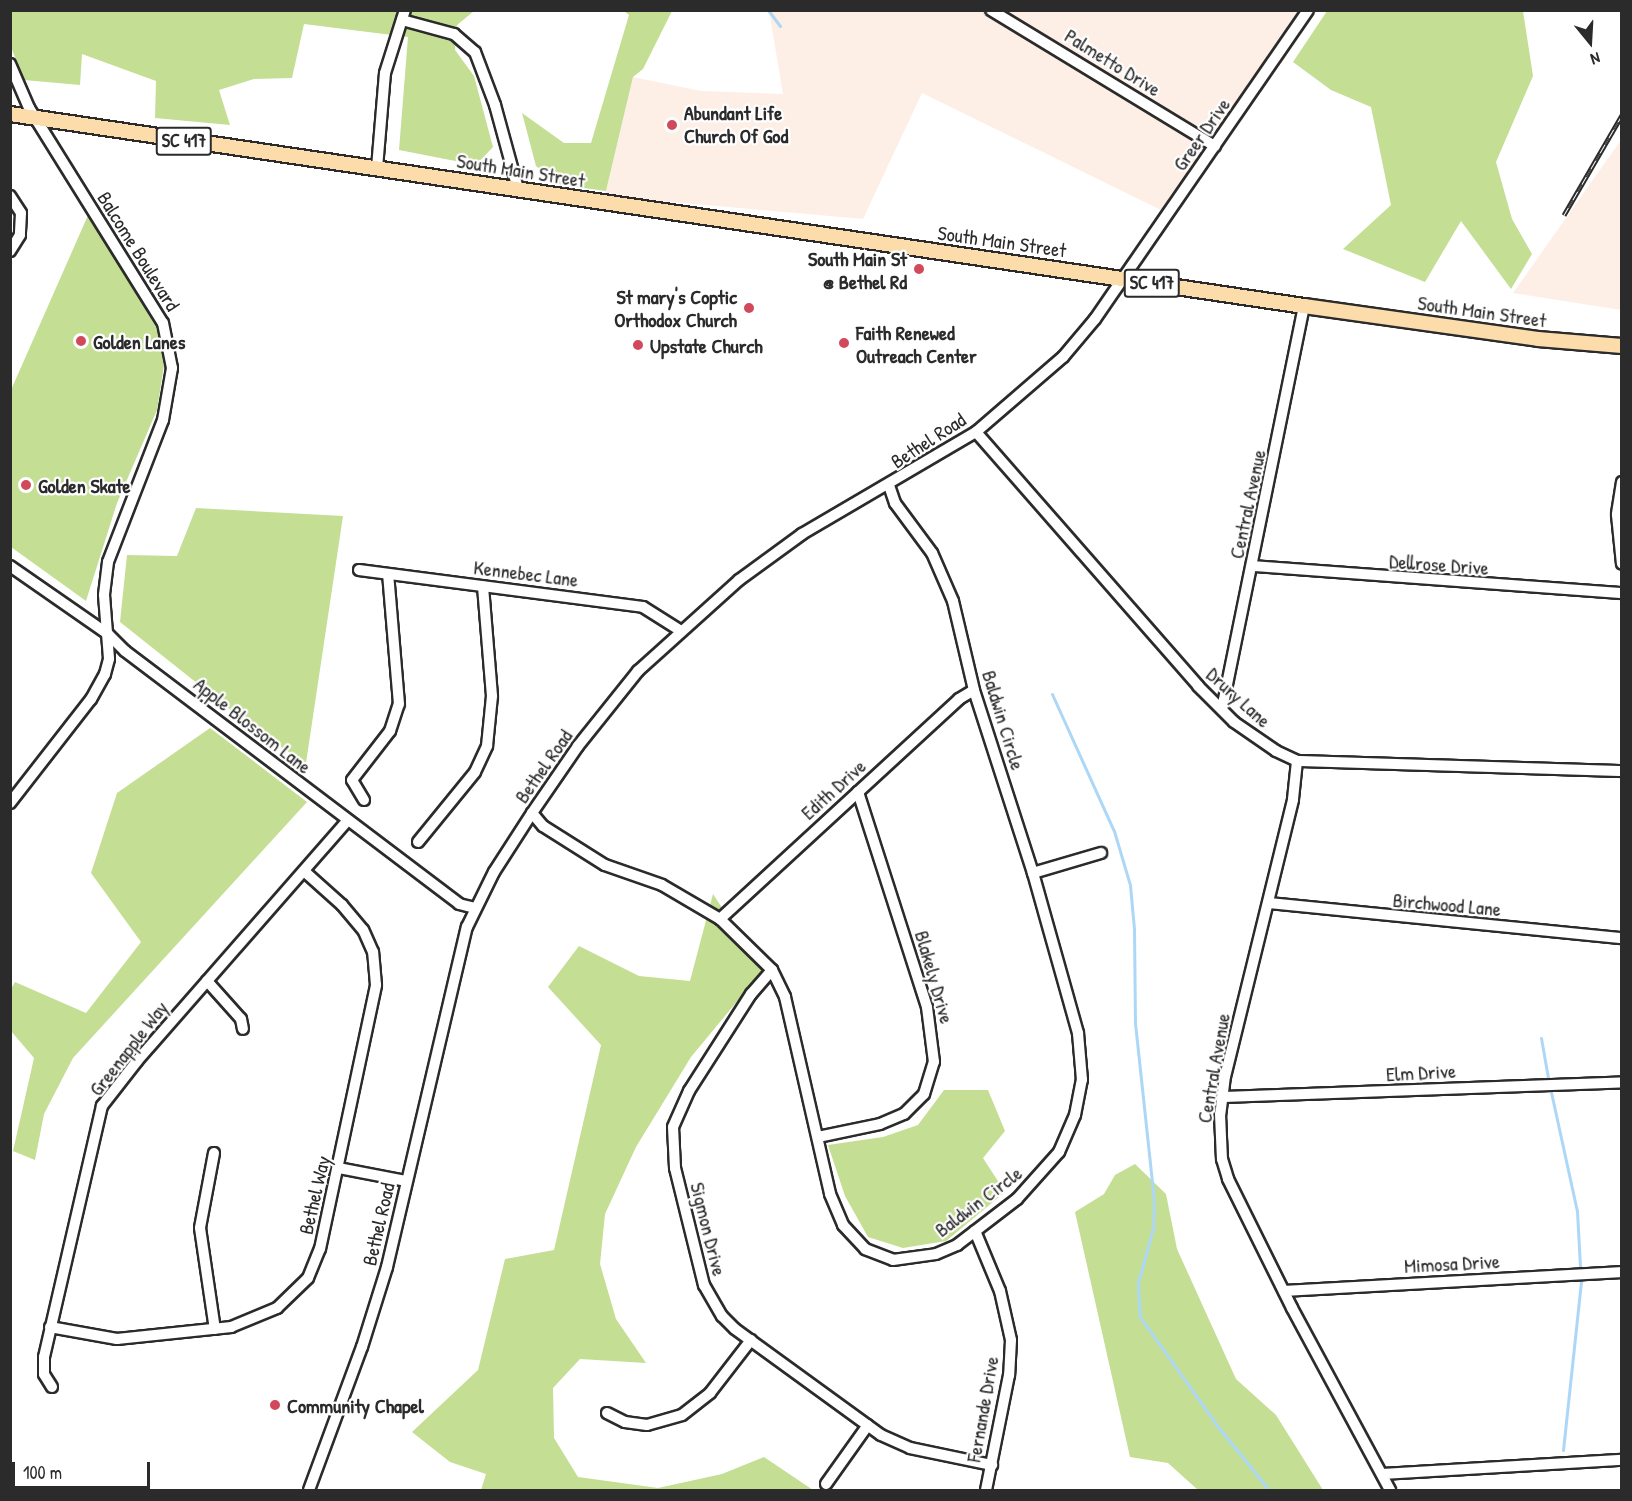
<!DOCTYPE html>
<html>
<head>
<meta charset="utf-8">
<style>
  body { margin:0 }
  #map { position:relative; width:1632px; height:1501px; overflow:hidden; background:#fff; font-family:"Patrick Hand",sans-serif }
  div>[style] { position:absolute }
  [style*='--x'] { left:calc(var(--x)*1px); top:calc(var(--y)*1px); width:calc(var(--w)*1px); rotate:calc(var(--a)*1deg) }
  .built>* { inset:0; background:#feefe6 }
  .green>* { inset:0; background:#c4de94 }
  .stream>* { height:3px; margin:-1.5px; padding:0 1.5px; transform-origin:1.5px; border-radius:1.5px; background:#acd7f7 }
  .roads { filter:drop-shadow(2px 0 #2b2b2b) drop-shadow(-2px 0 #2b2b2b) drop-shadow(0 2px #2b2b2b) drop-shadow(0 -2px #2b2b2b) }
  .minor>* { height:10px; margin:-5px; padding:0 5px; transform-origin:5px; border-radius:5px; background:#fff }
  .major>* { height:14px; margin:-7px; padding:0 7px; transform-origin:7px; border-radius:7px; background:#fddcac }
  .rail>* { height:5px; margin-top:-2.5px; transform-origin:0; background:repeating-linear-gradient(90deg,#fff 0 9px,#2b2b2b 0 18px); box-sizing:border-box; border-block:2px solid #2b2b2b }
  .dots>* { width:16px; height:16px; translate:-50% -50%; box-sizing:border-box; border:3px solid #fff; border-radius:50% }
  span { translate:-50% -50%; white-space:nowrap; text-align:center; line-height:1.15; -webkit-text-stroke:4.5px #fff; paint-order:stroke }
  .shield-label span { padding:2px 4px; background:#fff; border:2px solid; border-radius:4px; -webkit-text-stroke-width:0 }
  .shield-label { font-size:18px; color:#2b2b2b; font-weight:700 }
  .street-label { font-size:20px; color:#2b2b2b }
  .poi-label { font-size:20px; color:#2b2b2b; font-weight:700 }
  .left { translate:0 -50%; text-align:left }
  .right { translate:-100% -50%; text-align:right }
  .frame { position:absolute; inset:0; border:12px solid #2b2b2b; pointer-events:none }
  .north { position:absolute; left:1560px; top:12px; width:60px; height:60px; -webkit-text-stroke:4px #fff; paint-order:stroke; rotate:162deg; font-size:16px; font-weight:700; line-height:24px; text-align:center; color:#2b2b2b }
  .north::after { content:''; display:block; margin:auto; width:21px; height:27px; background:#2b2b2b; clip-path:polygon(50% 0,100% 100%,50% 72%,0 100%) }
  .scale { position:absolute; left:12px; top:1462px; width:138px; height:27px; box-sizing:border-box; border:3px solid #2b2b2b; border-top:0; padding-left:8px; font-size:18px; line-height:21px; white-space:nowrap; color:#2b2b2b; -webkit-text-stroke:4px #fff; paint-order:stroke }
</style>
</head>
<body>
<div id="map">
  <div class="built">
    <div style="clip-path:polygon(769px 11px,1307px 11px,1169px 214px,922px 93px,863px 219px,605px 196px,633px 77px,701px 91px,783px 94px)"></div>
    <div style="clip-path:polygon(1621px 140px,1621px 310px,1513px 293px)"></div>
  </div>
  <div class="green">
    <div style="clip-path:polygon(10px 11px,474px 11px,457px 25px,455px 50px,474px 76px,493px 147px,476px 165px,399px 150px,408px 37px,304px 24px,292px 78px,254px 79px,219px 90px,230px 125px,155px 118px,156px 81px,82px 54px,80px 85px,24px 80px,11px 47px)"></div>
    <div style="clip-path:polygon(624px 11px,672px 11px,643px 69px,633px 77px,606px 191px,561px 185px,536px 166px,522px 113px,564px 143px,591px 143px,629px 15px)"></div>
    <div style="clip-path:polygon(1327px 11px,1523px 11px,1533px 76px,1496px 162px,1512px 219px,1532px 254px,1511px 289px,1461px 221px,1425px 282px,1343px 249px,1391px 205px,1371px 107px,1331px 90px,1293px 62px)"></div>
    <div style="clip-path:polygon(89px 213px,167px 346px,157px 410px,117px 503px,86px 601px,11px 547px,11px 390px)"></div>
    <div style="clip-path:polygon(196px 508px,343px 516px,306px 763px,261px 734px,120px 622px,127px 555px,177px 556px)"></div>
    <div style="clip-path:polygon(210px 728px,307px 802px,73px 1058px,44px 1114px,35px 1160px,13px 1151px,34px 1058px,11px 1031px,11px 989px,15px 982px,86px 1013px,141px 942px,91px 873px,117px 793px)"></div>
    <div style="clip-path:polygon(713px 894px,763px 970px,691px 1057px,636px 1147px,605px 1214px,600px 1264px,616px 1319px,646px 1363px,580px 1359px,553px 1388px,554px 1438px,578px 1477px,658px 1488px,722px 1474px,764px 1457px,813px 1490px,481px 1490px,486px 1474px,450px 1462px,412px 1432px,478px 1370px,505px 1259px,554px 1250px,601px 1045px,548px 987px,579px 946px,639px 976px,690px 981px)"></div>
    <div style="clip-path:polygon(944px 1090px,988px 1090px,1005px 1131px,983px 1158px,1005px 1192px,946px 1241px,903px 1248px,868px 1237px,845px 1196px,828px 1145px,883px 1137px,918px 1125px)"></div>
    <div style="clip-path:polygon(1135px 1164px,1166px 1194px,1177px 1249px,1236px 1379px,1276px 1415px,1323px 1490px,1198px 1490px,1168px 1463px,1130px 1457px,1075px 1212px,1104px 1194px,1115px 1175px)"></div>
  </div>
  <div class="stream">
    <div style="--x:768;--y:10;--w:20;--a:53"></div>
    <div style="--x:1052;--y:694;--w:150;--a:65.7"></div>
    <div style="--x:1114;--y:831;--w:56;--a:73.5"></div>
    <div style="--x:1130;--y:885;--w:44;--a:84.8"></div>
    <div style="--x:1134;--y:929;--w:94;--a:89.4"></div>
    <div style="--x:1135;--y:1023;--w:180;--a:83.9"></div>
    <div style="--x:1154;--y:1202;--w:26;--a:92"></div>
    <div style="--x:1153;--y:1228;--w:57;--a:105.3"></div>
    <div style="--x:1138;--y:1283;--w:34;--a:87"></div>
    <div style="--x:1140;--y:1317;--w:136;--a:54.6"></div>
    <div style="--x:1219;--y:1428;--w:80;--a:51.1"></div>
    <div style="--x:1541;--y:1038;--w:40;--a:80"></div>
    <div style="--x:1551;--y:1092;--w:122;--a:77.7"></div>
    <div style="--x:1577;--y:1211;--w:56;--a:86.9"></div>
    <div style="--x:1563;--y:1450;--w:169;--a:-83.9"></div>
  </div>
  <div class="roads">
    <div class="minor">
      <div style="--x:991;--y:10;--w:262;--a:31.3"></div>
      <div style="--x:402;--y:20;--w:54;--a:15.1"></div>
      <div style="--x:454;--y:34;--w:28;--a:41"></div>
      <div style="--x:475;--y:52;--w:57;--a:69.3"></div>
      <div style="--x:495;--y:105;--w:87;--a:74.7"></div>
      <div style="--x:10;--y:64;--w:48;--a:66.6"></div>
      <div style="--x:29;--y:108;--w:253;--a:58.1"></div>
      <div style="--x:163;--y:323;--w:46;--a:78.7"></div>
      <div style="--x:172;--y:368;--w:53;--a:99.8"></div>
      <div style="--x:163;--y:420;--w:152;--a:111.2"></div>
      <div style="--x:108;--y:562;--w:33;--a:97"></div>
      <div style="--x:104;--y:595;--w:64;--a:85.5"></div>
      <div style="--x:109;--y:659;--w:16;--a:105"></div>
      <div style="--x:105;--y:674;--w:29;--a:119"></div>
      <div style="--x:91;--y:699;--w:132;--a:127.9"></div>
      <div style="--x:377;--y:168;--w:95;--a:-85.2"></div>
      <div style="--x:385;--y:73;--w:66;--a:-72.4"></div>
      <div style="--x:10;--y:196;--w:20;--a:57"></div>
      <div style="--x:21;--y:213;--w:22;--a:93"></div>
      <div style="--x:20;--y:235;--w:19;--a:122"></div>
      <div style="--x:976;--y:432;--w:337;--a:48.8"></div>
      <div style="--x:1198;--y:686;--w:51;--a:45"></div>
      <div style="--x:1234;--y:722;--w:51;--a:34.6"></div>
      <div style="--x:1276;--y:751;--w:23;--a:25"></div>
      <div style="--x:1297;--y:761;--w:325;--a:1.8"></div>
      <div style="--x:1622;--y:482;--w:33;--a:99"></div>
      <div style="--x:1617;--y:515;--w:49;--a:84.2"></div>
      <div style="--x:10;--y:566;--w:119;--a:34.8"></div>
      <div style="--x:108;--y:634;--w:24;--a:45"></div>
      <div style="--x:125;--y:651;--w:419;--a:37.1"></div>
      <div style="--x:459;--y:904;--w:16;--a:14"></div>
      <div style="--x:1253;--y:566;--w:370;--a:4.2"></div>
      <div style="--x:359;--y:570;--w:286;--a:7.4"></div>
      <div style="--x:643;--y:607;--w:45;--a:32.3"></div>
      <div style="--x:1222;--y:709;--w:411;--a:-78.5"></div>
      <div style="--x:1297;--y:761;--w:39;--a:96"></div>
      <div style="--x:1293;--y:800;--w:284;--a:103.8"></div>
      <div style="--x:1225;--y:1076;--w:38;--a:97"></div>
      <div style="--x:1220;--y:1114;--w:45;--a:87.5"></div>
      <div style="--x:1222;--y:1159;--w:21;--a:73"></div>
      <div style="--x:1228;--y:1179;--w:144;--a:63.6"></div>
      <div style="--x:1292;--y:1308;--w:207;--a:61.7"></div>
      <div style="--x:364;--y:800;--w:23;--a:-121"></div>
      <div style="--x:352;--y:780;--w:62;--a:-52.2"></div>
      <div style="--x:390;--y:731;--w:28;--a:-72"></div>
      <div style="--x:399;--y:704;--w:130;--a:-94.8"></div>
      <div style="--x:532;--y:813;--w:17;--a:50"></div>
      <div style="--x:543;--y:826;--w:73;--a:32.2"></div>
      <div style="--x:605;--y:865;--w:60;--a:19.3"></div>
      <div style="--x:662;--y:885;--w:67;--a:30.4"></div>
      <div style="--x:720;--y:919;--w:73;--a:44.4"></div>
      <div style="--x:772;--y:970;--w:30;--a:64"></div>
      <div style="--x:785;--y:997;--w:202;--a:77.1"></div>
      <div style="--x:830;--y:1194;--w:34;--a:67"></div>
      <div style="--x:843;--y:1225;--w:33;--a:47"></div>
      <div style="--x:865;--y:1249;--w:30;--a:21"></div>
      <div style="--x:893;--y:1260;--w:43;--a:-7.9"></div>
      <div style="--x:936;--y:1254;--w:23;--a:-23"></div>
      <div style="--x:957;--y:1245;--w:76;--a:-37.5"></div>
      <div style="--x:1017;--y:1199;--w:63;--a:-48.2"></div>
      <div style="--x:1059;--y:1152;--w:40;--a:-66.6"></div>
      <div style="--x:1075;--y:1115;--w:36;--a:-79"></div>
      <div style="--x:1082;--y:1080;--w:47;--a:-94.9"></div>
      <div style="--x:1078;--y:1033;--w:166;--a:-105.7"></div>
      <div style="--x:1033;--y:873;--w:192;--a:-107.9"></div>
      <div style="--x:974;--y:690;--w:91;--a:-103.3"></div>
      <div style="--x:953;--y:601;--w:52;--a:-113.6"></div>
      <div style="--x:932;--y:553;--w:62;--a:-126.5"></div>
      <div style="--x:895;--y:503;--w:18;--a:-109"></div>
      <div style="--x:418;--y:842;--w:90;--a:-50.8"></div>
      <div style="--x:475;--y:772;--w:29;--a:-65"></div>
      <div style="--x:487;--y:746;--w:50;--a:-84.3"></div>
      <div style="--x:492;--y:696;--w:110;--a:-94.7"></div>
      <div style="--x:1033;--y:873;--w:71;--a:-16.4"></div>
      <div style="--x:1269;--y:903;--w:355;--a:5.7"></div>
      <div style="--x:720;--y:919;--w:325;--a:-42.6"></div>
      <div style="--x:959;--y:699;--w:17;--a:-31"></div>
      <div style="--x:772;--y:970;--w:32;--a:131"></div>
      <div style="--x:751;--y:994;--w:115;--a:122.6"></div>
      <div style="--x:689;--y:1091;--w:39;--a:114"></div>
      <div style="--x:673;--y:1127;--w:41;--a:87.2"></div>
      <div style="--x:675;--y:1168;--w:121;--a:76.1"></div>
      <div style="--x:704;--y:1285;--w:36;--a:60"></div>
      <div style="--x:722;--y:1316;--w:18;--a:45"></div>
      <div style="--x:735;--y:1329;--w:180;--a:36"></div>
      <div style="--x:881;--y:1435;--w:32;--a:24"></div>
      <div style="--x:910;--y:1448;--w:84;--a:11.7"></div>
      <div style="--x:207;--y:981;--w:51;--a:48.2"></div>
      <div style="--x:241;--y:1019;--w:10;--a:79"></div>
      <div style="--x:1222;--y:1097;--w:400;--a:-2.1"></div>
      <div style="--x:818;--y:1137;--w:63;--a:-11.8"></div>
      <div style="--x:880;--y:1124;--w:26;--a:-23"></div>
      <div style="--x:904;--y:1114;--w:28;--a:-45"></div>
      <div style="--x:924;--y:1094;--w:34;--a:-73"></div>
      <div style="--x:934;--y:1062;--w:55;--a:-97.3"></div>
      <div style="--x:927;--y:1007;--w:226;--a:-107.8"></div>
      <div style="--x:214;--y:1153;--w:76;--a:100.6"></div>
      <div style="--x:200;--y:1228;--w:102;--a:81.6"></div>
      <div style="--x:339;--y:1168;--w:68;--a:11"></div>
      <div style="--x:975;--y:1231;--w:65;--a:67.4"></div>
      <div style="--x:1000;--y:1291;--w:50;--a:77.3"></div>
      <div style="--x:1011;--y:1340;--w:35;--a:93"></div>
      <div style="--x:1009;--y:1375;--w:117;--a:101.3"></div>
      <div style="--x:1284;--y:1291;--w:339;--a:-3.2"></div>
      <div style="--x:50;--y:1327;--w:68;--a:10.2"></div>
      <div style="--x:117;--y:1339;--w:115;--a:-6"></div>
      <div style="--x:231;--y:1327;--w:50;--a:-22.4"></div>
      <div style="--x:277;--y:1308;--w:43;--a:-44.1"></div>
      <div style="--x:308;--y:1278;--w:31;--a:-68"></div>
      <div style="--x:320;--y:1249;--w:270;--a:-78"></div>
      <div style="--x:376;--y:985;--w:33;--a:-95"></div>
      <div style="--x:373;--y:952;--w:24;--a:-114"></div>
      <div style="--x:363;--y:930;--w:33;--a:-130"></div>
      <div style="--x:342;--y:905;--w:51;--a:-138.2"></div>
      <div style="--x:52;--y:1387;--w:15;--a:-122"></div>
      <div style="--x:44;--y:1374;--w:17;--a:-90"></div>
      <div style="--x:44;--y:1357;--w:258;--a:-77"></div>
      <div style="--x:102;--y:1106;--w:57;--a:-52.1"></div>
      <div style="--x:137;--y:1061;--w:319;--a:-48.8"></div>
      <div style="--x:607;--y:1413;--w:20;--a:27"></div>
      <div style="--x:625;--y:1422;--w:22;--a:8"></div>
      <div style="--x:647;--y:1425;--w:36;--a:-16"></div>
      <div style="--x:682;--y:1415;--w:36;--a:-38"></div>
      <div style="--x:710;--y:1393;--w:67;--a:-52.3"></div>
      <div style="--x:1383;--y:1474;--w:239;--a:-3.4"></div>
      <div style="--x:826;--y:1484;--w:72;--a:-54.6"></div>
      <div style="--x:309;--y:1490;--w:153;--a:-69.7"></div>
      <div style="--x:362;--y:1347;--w:84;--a:-72.6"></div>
      <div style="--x:387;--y:1267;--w:349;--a:-76.8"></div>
      <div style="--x:467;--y:927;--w:61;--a:-63.9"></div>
      <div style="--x:494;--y:872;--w:70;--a:-57.2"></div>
      <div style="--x:532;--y:813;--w:81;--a:-55.5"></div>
      <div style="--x:578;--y:746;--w:96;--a:-51.3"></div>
      <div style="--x:638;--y:671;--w:136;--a:-42"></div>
      <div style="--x:739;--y:580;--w:78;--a:-36.1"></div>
      <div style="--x:802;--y:534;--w:202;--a:-30.4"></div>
      <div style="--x:976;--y:432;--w:115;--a:-40.8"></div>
      <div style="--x:1063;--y:357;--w:50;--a:-49.9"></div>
      <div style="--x:1095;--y:319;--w:375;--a:-55.4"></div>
    </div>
    <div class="major">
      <div style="--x:10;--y:114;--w:1308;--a:8.44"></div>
      <div style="--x:1304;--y:306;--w:236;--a:8"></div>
      <div style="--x:1538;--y:339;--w:84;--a:4.8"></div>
    </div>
  </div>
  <div class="rail">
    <div style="--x:1564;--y:215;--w:116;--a:-59.9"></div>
  </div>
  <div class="dots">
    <div style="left:672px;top:125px;background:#d1495b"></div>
    <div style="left:919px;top:269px;background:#d1495b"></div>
    <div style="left:749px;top:308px;background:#d1495b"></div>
    <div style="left:81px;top:341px;background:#d1495b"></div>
    <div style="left:844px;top:343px;background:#d1495b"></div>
    <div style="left:638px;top:345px;background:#d1495b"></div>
    <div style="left:26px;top:485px;background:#d1495b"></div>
    <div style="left:275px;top:1405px;background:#d1495b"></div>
  </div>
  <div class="shield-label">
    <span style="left:184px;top:141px">SC 417</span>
    <span style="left:1152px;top:283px">SC 417</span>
  </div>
  <div class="street-label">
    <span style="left:1113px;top:62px;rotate:32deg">Palmetto Drive</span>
    <span style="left:1201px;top:134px;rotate:-55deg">Greer Drive</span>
    <span style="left:521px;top:170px;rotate:9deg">South Main Street</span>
    <span style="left:1002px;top:241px;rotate:8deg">South Main Street</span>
    <span style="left:139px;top:251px;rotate:58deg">Balcome Boulevard</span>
    <span style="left:1482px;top:311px;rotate:8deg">South Main Street</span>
    <span style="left:928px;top:440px;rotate:-33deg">Bethel Road</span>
    <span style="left:1247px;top:504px;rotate:-78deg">Central Avenue</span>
    <span style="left:1439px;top:564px;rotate:4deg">Dellrose Drive</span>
    <span style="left:526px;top:573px;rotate:7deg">Kennebec Lane</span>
    <span style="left:1239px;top:697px;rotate:42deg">Drury Lane</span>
    <span style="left:1004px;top:720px;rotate:73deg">Baldwin Circle</span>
    <span style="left:253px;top:725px;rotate:38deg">Apple Blossom Lane</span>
    <span style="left:543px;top:766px;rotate:-55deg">Bethel Road</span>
    <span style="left:833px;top:789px;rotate:-42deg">Edith Drive</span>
    <span style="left:1447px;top:904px;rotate:5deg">Birchwood Lane</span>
    <span style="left:935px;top:977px;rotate:74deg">Blakely Drive</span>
    <span style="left:128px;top:1048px;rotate:-52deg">Greenapple Way</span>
    <span style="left:1213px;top:1068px;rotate:-80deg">Central Avenue</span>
    <span style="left:1421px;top:1072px;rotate:-3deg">Elm Drive</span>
    <span style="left:314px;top:1195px;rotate:-77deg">Bethel Way</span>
    <span style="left:978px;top:1201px;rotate:-37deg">Baldwin Circle</span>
    <span style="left:378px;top:1224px;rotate:-77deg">Bethel Road</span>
    <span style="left:709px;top:1229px;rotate:76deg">Sigmon Drive</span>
    <span style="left:1452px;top:1263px;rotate:-3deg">Mimosa Drive</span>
    <span style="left:982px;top:1409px;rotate:-80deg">Fernande Drive</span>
  </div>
  <div class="poi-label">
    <span class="left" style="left:684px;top:124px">Abundant Life<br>Church Of God</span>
    <span class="right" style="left:907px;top:270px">South Main St<br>@ Bethel Rd</span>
    <span class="right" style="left:737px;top:308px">St mary's Coptic<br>Orthodox Church</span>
    <span class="left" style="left:856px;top:344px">Faith Renewed<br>Outreach Center</span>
    <span class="left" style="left:93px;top:341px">Golden Lanes</span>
    <span class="left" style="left:650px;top:345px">Upstate Church</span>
    <span class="left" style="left:38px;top:485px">Golden Skate</span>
    <span class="left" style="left:287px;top:1405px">Community Chapel</span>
  </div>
  <div class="frame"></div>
  <div class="north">N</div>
  <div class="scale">100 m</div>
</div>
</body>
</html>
